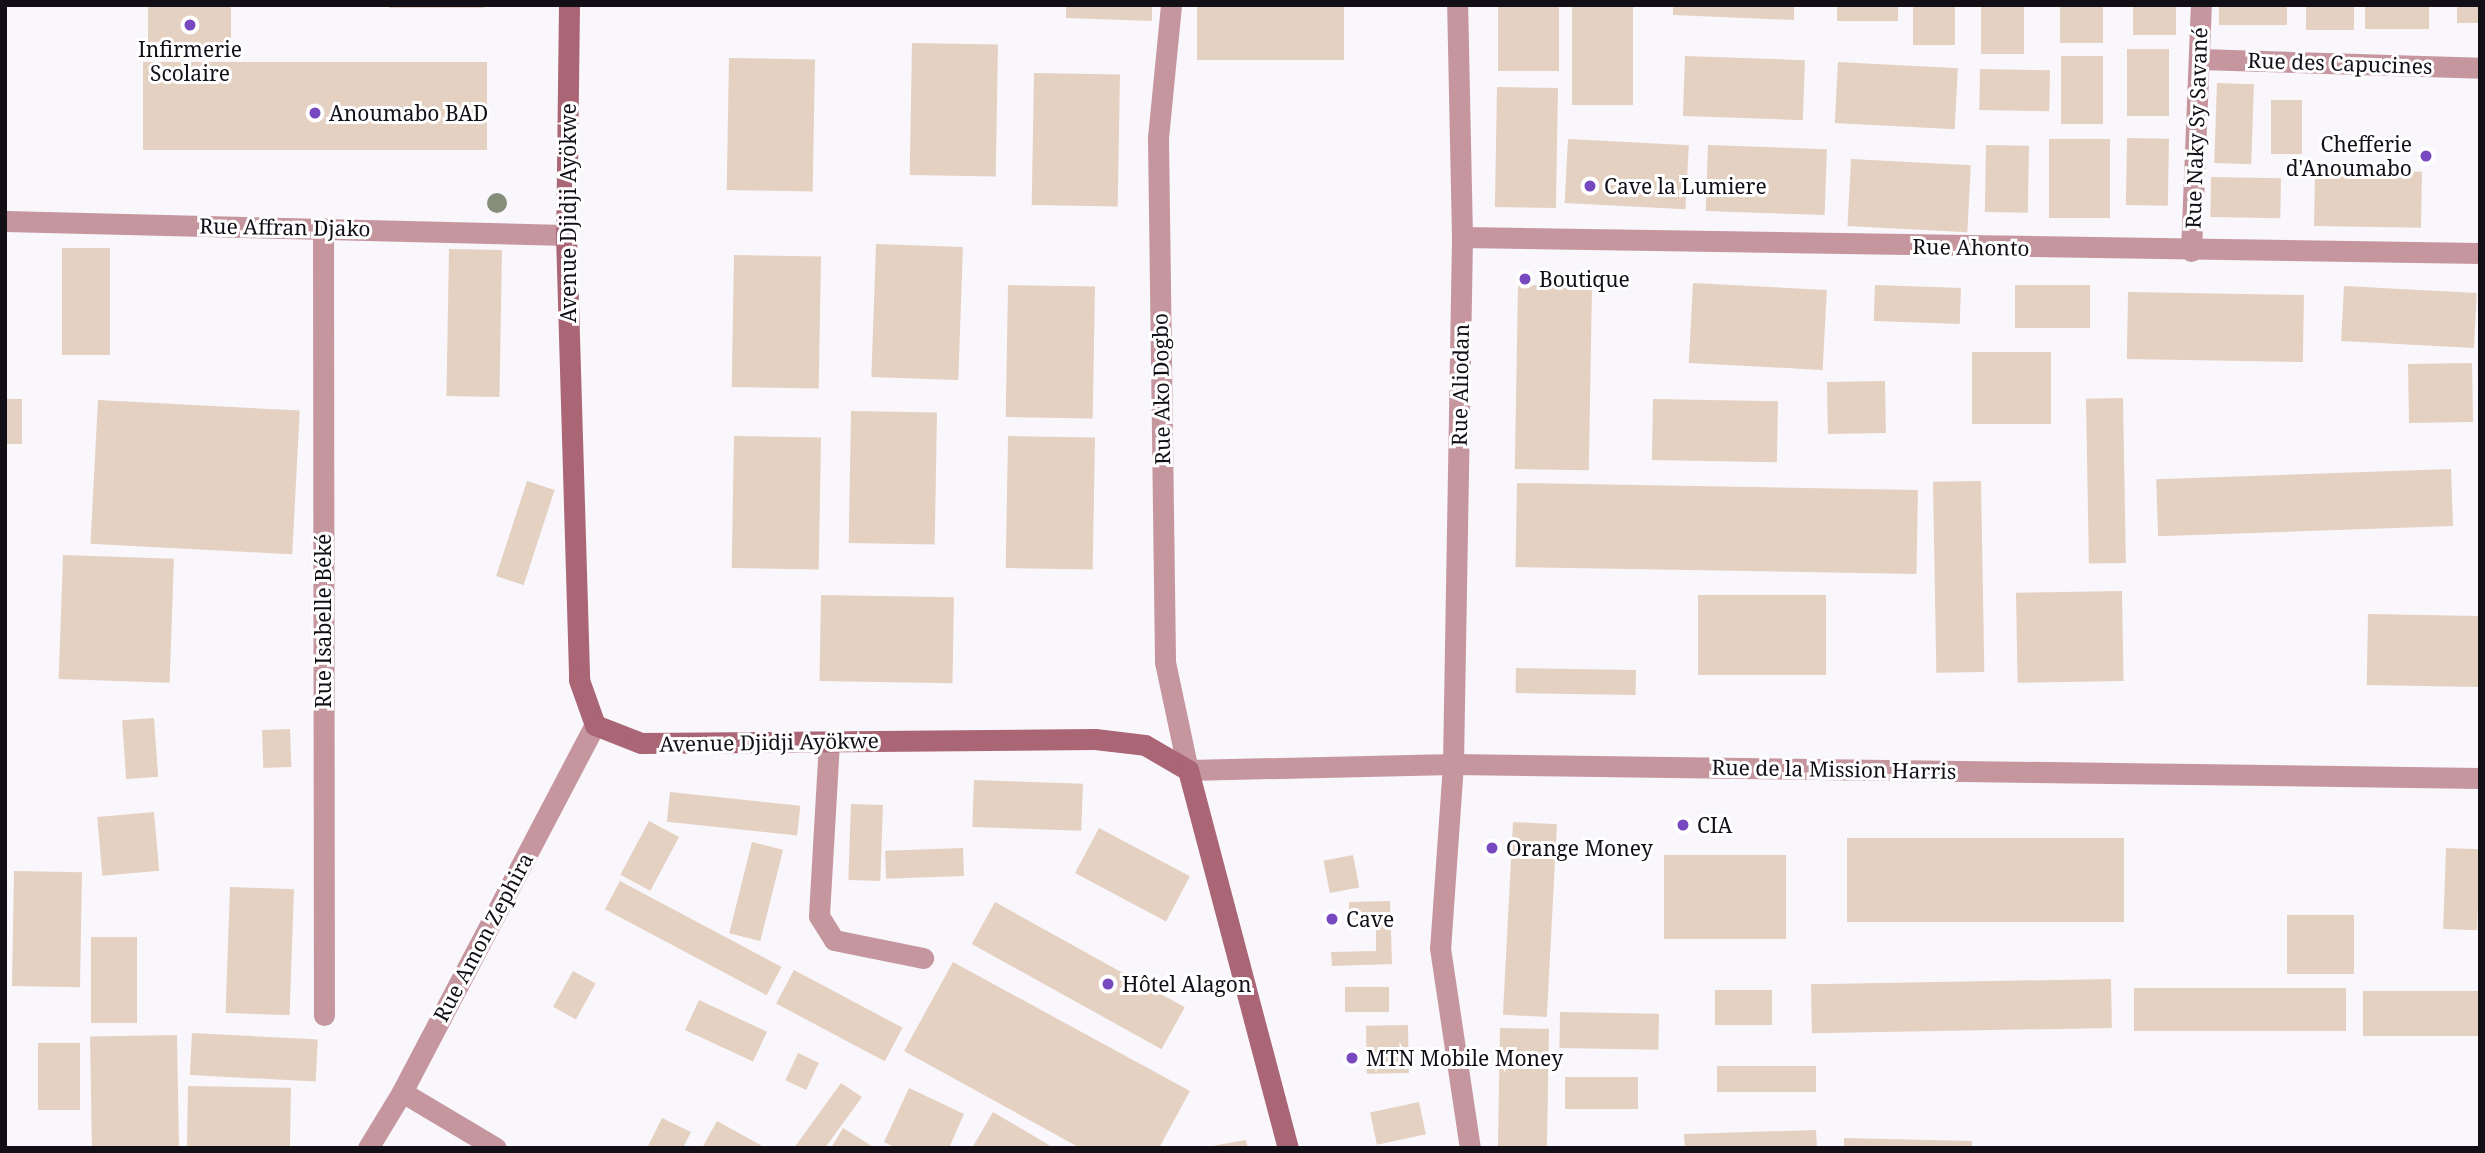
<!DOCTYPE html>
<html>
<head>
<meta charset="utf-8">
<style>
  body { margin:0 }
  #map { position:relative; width:2485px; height:1153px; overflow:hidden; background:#f9f7fc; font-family:"Noto Serif",serif }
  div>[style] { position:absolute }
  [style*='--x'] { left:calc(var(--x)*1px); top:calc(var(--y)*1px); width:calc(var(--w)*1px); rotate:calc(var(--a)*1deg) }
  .building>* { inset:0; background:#e5d1c1; transform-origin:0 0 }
  .lane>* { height:21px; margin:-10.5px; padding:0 10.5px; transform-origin:10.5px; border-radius:10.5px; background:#c6969f }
  .street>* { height:21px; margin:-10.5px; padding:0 10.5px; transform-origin:10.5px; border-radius:10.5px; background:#c6969f }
  .secondary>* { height:21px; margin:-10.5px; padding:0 10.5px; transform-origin:10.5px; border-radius:10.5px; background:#aa6675 }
  .trees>* { width:20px; height:20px; margin:-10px; border-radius:50%; background:#868d7a }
  .dots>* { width:19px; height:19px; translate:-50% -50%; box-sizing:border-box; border:4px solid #fff; border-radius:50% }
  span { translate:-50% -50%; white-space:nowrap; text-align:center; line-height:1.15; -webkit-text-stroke:6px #fff; paint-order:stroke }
  .poi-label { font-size:21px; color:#120f17 }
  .left { translate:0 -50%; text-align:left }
  .right { translate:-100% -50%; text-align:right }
  .street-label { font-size:21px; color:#120f17 }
  .frame { position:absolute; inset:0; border:7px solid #120f17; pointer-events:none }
</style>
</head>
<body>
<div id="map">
  <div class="building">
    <div style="left:148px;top:5px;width:83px;height:40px"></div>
    <div style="left:389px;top:5px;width:95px;height:3px"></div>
    <div style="clip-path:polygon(1066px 5px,1152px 5px,1152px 21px,1066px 18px)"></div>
    <div style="left:1197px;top:5px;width:147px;height:55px"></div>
    <div style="left:1498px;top:5px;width:61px;height:66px"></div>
    <div style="left:1572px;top:5px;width:61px;height:100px"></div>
    <div style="clip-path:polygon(1673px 5px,1794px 5px,1794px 20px,1673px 15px)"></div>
    <div style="left:1837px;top:5px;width:61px;height:16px"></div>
    <div style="left:1913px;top:5px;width:42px;height:40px"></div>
    <div style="left:1981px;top:5px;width:43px;height:49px"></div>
    <div style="left:2060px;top:5px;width:43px;height:38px"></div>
    <div style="left:2133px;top:5px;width:43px;height:30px"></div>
    <div style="left:2219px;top:5px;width:68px;height:20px"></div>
    <div style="left:2306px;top:5px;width:48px;height:25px"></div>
    <div style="left:2365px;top:5px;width:64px;height:24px"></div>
    <div style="left:2457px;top:5px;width:23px;height:18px"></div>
    <div style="left:912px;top:43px;width:86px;height:132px;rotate:1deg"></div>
    <div style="left:2127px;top:49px;width:42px;height:67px"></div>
    <div style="left:1685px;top:56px;width:120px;height:60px;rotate:2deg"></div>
    <div style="left:2061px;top:56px;width:42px;height:68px"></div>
    <div style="left:729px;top:58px;width:86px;height:132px;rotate:1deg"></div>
    <div style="left:143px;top:62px;width:344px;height:88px"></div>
    <div style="left:1838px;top:62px;width:120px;height:61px;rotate:3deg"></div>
    <div style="left:1980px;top:69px;width:70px;height:41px;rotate:1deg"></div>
    <div style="left:1034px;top:73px;width:86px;height:132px;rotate:1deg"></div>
    <div style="left:2217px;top:83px;width:37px;height:80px;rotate:2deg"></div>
    <div style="left:1497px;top:87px;width:61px;height:120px;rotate:1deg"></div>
    <div style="left:2271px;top:100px;width:31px;height:54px"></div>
    <div style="left:2127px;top:138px;width:42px;height:67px;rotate:1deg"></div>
    <div style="left:1568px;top:139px;width:121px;height:64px;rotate:3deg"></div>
    <div style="left:2049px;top:139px;width:61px;height:79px"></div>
    <div style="left:1708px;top:145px;width:119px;height:66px;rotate:2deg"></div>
    <div style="left:1986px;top:145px;width:43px;height:67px;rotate:1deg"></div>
    <div style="left:1851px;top:159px;width:120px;height:67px;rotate:3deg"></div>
    <div style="left:2315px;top:170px;width:107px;height:56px;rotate:1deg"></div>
    <div style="left:2211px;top:177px;width:70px;height:40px;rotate:1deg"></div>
    <div style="left:876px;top:244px;width:87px;height:133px;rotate:2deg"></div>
    <div style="left:62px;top:248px;width:48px;height:107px"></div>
    <div style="left:449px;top:249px;width:53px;height:147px;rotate:1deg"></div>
    <div style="left:734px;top:255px;width:87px;height:132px;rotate:1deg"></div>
    <div style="left:1693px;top:283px;width:134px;height:80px;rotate:3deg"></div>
    <div style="left:1008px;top:285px;width:87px;height:132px;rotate:1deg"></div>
    <div style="left:1518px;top:285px;width:74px;height:184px;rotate:1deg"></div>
    <div style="left:1875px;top:285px;width:86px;height:36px;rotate:2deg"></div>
    <div style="left:2015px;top:285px;width:75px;height:43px"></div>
    <div style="left:2344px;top:286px;width:133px;height:55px;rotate:3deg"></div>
    <div style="left:2128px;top:292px;width:176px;height:67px;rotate:1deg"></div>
    <div style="left:1972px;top:352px;width:79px;height:72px"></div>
    <div style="left:2472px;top:363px;width:59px;height:64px;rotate:89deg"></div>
    <div style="left:1885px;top:381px;width:52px;height:58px;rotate:89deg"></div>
    <div style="left:2123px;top:398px;width:165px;height:37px;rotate:89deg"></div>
    <div style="left:5px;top:399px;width:17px;height:45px"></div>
    <div style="left:1653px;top:399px;width:125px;height:61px;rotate:1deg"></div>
    <div style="left:98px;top:400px;width:202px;height:144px;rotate:3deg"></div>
    <div style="left:851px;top:411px;width:86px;height:132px;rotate:1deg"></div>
    <div style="left:734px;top:436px;width:87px;height:132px;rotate:1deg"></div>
    <div style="left:1008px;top:436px;width:87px;height:132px;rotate:1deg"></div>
    <div style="left:2451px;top:469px;width:57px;height:295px;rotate:88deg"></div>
    <div style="left:527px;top:481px;width:29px;height:100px;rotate:18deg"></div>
    <div style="left:1981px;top:481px;width:191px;height:48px;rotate:89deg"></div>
    <div style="left:1517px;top:483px;width:401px;height:84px;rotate:1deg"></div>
    <div style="left:63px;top:555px;width:111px;height:124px;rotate:2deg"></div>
    <div style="left:2122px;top:591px;width:90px;height:106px;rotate:89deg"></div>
    <div style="left:821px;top:595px;width:133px;height:86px;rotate:1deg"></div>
    <div style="left:1698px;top:595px;width:128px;height:80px"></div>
    <div style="left:2368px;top:614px;width:112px;height:71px;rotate:1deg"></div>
    <div style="left:1516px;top:668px;width:120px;height:25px;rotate:1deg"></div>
    <div style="left:154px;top:718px;width:59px;height:32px;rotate:86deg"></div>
    <div style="left:290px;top:729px;width:38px;height:28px;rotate:88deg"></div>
    <div style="left:974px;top:780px;width:109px;height:47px;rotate:2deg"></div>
    <div style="left:670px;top:792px;width:131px;height:30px;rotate:6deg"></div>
    <div style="left:851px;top:804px;width:32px;height:76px;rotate:2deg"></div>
    <div style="left:154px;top:812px;width:59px;height:57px;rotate:85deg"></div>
    <div style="left:649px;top:821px;width:34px;height:61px;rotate:28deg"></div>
    <div style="left:1513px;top:822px;width:44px;height:193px;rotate:3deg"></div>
    <div style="left:1099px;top:828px;width:103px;height:51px;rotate:28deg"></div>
    <div style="left:1847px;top:838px;width:277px;height:84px"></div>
    <div style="left:752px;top:842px;width:32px;height:94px;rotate:14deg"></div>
    <div style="left:963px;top:848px;width:28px;height:78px;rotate:88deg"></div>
    <div style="left:2446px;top:848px;width:34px;height:81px;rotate:2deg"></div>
    <div style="left:1353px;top:855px;width:33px;height:30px;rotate:79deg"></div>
    <div style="left:1664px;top:855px;width:122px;height:84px"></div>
    <div style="left:14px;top:871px;width:68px;height:115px;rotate:1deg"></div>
    <div style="left:620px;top:881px;width:183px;height:32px;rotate:28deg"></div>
    <div style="left:230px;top:887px;width:64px;height:126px;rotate:2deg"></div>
    <div style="clip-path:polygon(1390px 901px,1392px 964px,1332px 966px,1331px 952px,1376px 951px,1376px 918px,1349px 919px,1349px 902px)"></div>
    <div style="left:995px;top:902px;width:217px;height:48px;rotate:29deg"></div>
    <div style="left:2287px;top:915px;width:67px;height:59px"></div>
    <div style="left:91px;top:937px;width:46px;height:86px"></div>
    <div style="clip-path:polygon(953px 962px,1190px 1091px,1159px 1148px,1080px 1148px,904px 1051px)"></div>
    <div style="left:794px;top:970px;width:123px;height:38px;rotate:28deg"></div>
    <div style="left:573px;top:971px;width:26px;height:41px;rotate:29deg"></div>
    <div style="left:2111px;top:979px;width:49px;height:300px;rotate:89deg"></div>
    <div style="left:1345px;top:987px;width:44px;height:25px"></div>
    <div style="left:2134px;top:988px;width:212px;height:43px"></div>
    <div style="left:1715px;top:990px;width:57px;height:35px"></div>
    <div style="left:2363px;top:991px;width:117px;height:45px"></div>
    <div style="left:699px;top:1000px;width:75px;height:33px;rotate:25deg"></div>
    <div style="left:1560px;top:1012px;width:99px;height:36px;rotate:1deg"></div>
    <div style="left:1408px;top:1025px;width:48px;height:42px;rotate:89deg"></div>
    <div style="left:1500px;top:1028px;width:49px;height:120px;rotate:1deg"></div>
    <div style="left:192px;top:1033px;width:126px;height:42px;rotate:3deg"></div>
    <div style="left:177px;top:1035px;width:113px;height:87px;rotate:89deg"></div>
    <div style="left:38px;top:1043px;width:42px;height:67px"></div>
    <div style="left:798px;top:1053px;width:23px;height:30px;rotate:25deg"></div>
    <div style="left:1717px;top:1066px;width:99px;height:26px"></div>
    <div style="left:1638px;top:1077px;width:32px;height:73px;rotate:90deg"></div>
    <div style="clip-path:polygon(841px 1083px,862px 1097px,825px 1148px,794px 1148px)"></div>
    <div style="left:188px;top:1086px;width:103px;height:62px;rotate:1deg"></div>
    <div style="clip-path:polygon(909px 1088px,964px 1114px,949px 1148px,896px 1148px,884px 1142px)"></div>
    <div style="left:1419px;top:1102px;width:33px;height:50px;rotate:78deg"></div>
    <div style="clip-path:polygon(993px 1112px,1054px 1148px,972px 1148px)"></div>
    <div style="clip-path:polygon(662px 1118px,691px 1132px,683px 1148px,647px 1148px)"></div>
    <div style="clip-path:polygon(717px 1121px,766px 1148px,702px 1148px)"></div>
    <div style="clip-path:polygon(843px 1128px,875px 1148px,831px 1148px)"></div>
    <div style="clip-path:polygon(1816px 1130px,1817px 1148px,1685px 1148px,1684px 1134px)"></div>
    <div style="clip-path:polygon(1844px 1138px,1972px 1141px,1972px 1148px,1844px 1148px)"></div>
    <div style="clip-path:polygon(1246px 1140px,1248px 1148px,1212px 1148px,1212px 1146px)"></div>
  </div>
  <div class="lane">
    <div style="--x:829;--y:742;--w:174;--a:93.3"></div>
    <div style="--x:819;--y:916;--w:28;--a:58"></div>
    <div style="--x:834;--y:940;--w:91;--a:11.4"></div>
    <div style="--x:1453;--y:764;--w:184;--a:94"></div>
    <div style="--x:1440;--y:948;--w:202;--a:81.5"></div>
  </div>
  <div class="street">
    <div style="--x:1171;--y:5;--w:134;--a:95.6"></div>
    <div style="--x:1158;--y:138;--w:524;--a:89.23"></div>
    <div style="--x:1165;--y:662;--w:110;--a:78"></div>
    <div style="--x:1188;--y:770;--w:265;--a:-1.3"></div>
    <div style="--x:1453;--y:764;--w:1027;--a:0.78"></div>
    <div style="--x:2200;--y:59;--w:280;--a:1.8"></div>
    <div style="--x:5;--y:221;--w:561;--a:1.43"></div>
    <div style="--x:323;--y:228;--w:787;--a:89.93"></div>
    <div style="--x:1462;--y:237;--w:1018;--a:0.9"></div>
    <div style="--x:2191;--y:251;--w:246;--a:-87.7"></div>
    <div style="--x:1453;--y:764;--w:527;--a:-89.02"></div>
    <div style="--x:1462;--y:237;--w:232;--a:-91.2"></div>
    <div style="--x:402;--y:1092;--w:109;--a:30.8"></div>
    <div style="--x:368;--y:1148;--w:66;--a:-58.7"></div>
    <div style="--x:402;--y:1092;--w:415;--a:-62.3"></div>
  </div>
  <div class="secondary">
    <div style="--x:569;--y:5;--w:230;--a:90.7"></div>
    <div style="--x:566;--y:235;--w:445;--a:88.3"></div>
    <div style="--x:579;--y:680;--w:48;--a:70.4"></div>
    <div style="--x:595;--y:725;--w:49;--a:21.4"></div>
    <div style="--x:641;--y:743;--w:454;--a:-0.5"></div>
    <div style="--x:1095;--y:739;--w:50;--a:6.8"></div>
    <div style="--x:1145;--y:745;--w:50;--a:30.2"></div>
    <div style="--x:1188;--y:770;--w:391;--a:75.2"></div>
  </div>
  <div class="trees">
    <div style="left:497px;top:203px"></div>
  </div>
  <div class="dots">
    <div style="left:190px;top:25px;background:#7748c0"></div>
    <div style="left:315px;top:113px;background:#7748c0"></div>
    <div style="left:2426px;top:156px;background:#7748c0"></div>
    <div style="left:1590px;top:186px;background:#7748c0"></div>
    <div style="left:1525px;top:279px;background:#7748c0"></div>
    <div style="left:1683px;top:825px;background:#7748c0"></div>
    <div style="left:1492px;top:848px;background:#7748c0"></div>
    <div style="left:1332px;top:919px;background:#7748c0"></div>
    <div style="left:1108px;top:984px;background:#7748c0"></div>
    <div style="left:1352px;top:1058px;background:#7748c0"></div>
  </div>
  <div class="poi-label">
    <span style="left:190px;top:61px">Infirmerie<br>Scolaire</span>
    <span class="left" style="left:329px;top:113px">Anoumabo BAD</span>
    <span class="right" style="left:2412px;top:156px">Chefferie<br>d'Anoumabo</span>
    <span class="left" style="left:1604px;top:186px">Cave la Lumiere</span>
    <span class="left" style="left:1539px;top:279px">Boutique</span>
    <span class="left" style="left:1697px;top:825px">CIA</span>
    <span class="left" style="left:1506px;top:848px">Orange Money</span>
    <span class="left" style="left:1346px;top:919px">Cave</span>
    <span class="left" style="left:1122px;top:984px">Hôtel Alagon</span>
    <span class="left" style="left:1366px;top:1058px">MTN Mobile Money</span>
  </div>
  <div class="street-label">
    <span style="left:2340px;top:63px;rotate:2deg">Rue des Capucines</span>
    <span style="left:2196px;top:128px;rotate:-88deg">Rue Naky Sy Savané</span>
    <span style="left:568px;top:213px;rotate:-90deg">Avenue Djidji Ayökwe</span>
    <span style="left:285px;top:227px;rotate:1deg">Rue Affran Djako</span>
    <span style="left:1971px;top:247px;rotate:1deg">Rue Ahonto</span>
    <span style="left:1460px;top:385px;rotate:-89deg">Rue Aliodan</span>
    <span style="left:1161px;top:389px;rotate:-91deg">Rue Ako Dogbo</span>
    <span style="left:323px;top:621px;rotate:-90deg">Rue Isabelle Béké</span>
    <span style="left:769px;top:742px;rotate:-1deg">Avenue Djidji Ayökwe</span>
    <span style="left:1834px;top:769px;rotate:1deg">Rue de la Mission Harris</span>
    <span style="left:483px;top:937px;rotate:-62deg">Rue Amon Zephira</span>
  </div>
  <div class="frame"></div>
</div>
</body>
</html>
